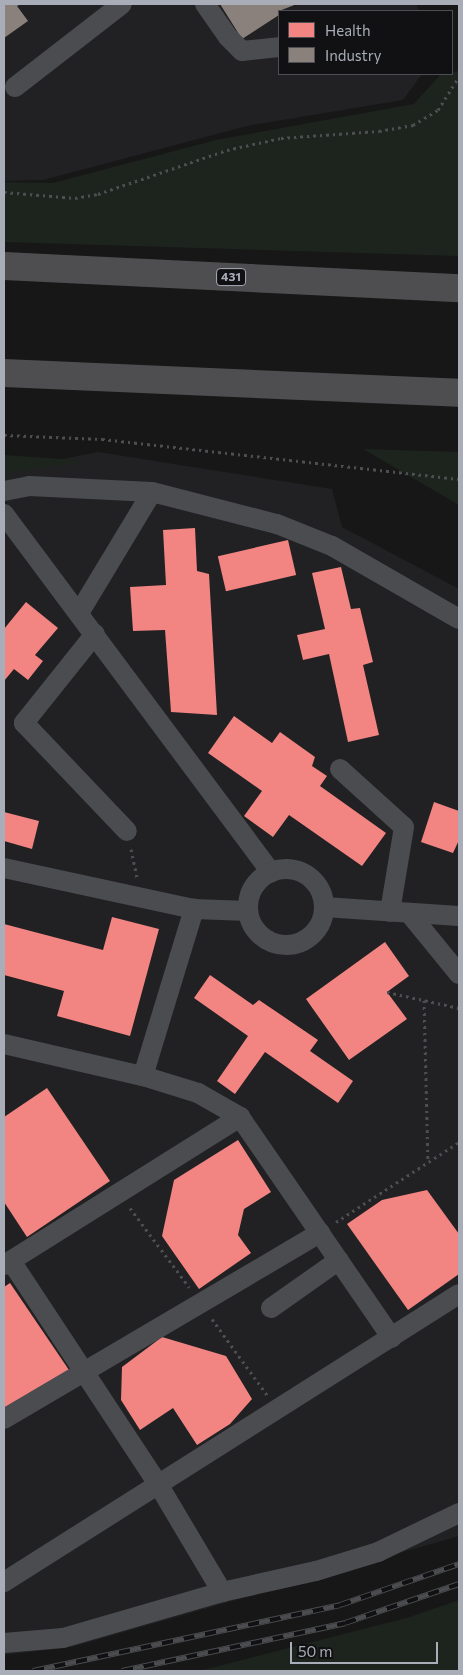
<!DOCTYPE html>
<html>
<head>
<meta charset="utf-8">
<style>
  body { margin:0 }
  #map { position:relative; width:463px; height:1675px; overflow:hidden; background:#171717; font-family:Commissioner,sans-serif }
  div>[style] { position:absolute }
  [style*='--x'] { left:calc(var(--x)*1px); top:calc(var(--y)*1px); width:calc(var(--w)*1px); rotate:calc(var(--a)*1deg) }
  .built>* { inset:0; background:#212123 }
  .green>* { inset:0; background:#1d241e }
  .health>* { inset:0; background:#f28482; transform-origin:0 0 }
  .industry>* { inset:0; background:#8a817c }
  .path>* { height:3px; margin-top:-1.5px; transform-origin:0; background:repeating-linear-gradient(90deg,#4d4e52 0 2.5px,transparent 0 6.5px) }
  .minor>* { height:20px; margin:-10px; padding:0 10px; transform-origin:10px; border-radius:10px; background:#4b4c50 }
  .minor>.ring { margin:-10px; padding:0; box-sizing:content-box; background:none; border:20px solid #4b4c50; border-radius:50% }
  .highway>* { height:28px; margin:-14px; padding:0 14px; transform-origin:14px; border-radius:14px; background:#4e4e51 }
  .rail>* { height:5.5px; margin-top:-2.75px; transform-origin:0; background:repeating-linear-gradient(90deg,#111113 0 11px,#4b4c4f 0 22px); box-sizing:border-box; border-block:1px solid #4b4c4f }
  span { translate:-50% -50%; white-space:nowrap; text-align:center; line-height:1.15; -webkit-text-stroke:5px #111113; paint-order:stroke }
  .shield-label span { padding:1px 4px; background:#111113; border:1px solid; border-radius:4px; -webkit-text-stroke-width:0 }
  .shield-label { font-size:12px; color:#a8adb8; font-weight:700 }
  .frame { position:absolute; inset:0; border:5px solid #a8adb8; pointer-events:none }
  .legend { position:absolute; left:278px; top:10px; width:175px; height:65px; box-sizing:border-box; background:#111113; border:1px solid #4d4f55; margin:0; padding:6px 9px; list-style:none; font-size:15px; color:#a8adb8 }
  .legend li { display:flex; align-items:center; gap:10px; height:25px }
  .legend b { width:25px; border:1px solid #4d4f55 }
  .scale { position:absolute; left:290px; top:1642px; width:148px; height:22px; box-sizing:border-box; border:2px solid #a8adb8; border-top:0; padding-left:6px; font-size:15px; line-height:18px; white-space:nowrap; color:#a8adb8; -webkit-text-stroke:4px #111113; paint-order:stroke }
</style>
</head>
<body>
<div id="map">
  <div class="built">
    <div style="clip-path:polygon(4px 4px,416px 4px,419px 11px,279px 11px,279px 74px,422px 74px,403px 100px,247px 126px,43px 180px,4px 181px)"></div>
    <div style="clip-path:polygon(98px 452px,332px 489px,342px 527px,459px 589px,459px 1536px,72px 1647px,4px 1655px,4px 471px)"></div>
  </div>
  <div class="green">
    <div style="clip-path:polygon(459px 71px,459px 256px,4px 242px,4px 182px,53px 183px,216px 140px,414px 104px,441px 74px)"></div>
    <div style="clip-path:polygon(363px 449px,459px 452px,459px 505px)"></div>
    <div style="clip-path:polygon(4px 455px,90px 461px,4px 474px)"></div>
    <div style="clip-path:polygon(459px 1600px,459px 1671px,199px 1671px,410px 1617px)"></div>
  </div>
  <div class="health">
    <div style="clip-path:polygon(195px 528px,197px 571px,209px 574px,217px 715px,171px 712px,165px 630px,133px 631px,130px 587px,166px 585px,163px 530px)"></div>
    <div style="left:288px;top:540px;width:36px;height:72px;rotate:77deg"></div>
    <div style="clip-path:polygon(341px 567px,351px 609px,360px 608px,373px 662px,363px 665px,379px 735px,348px 742px,329px 654px,303px 660px,297px 635px,325px 629px,312px 573px)"></div>
    <div style="clip-path:polygon(26px 602px,58px 628px,35px 655px,43px 661px,28px 680px,14px 669px,4px 681px,4px 629px)"></div>
    <div style="clip-path:polygon(234px 716px,272px 743px,280px 732px,315px 757px,312px 766px,327px 776px,320px 786px,386px 833px,362px 866px,289px 815px,273px 837px,244px 816px,262px 791px,208px 753px)"></div>
    <div style="clip-path:polygon(434px 802px,459px 811px,459px 840px,453px 853px,421px 842px)"></div>
    <div style="clip-path:polygon(4px 812px,39px 821px,32px 849px,4px 841px)"></div>
    <div style="clip-path:polygon(112px 917px,159px 929px,130px 1036px,57px 1016px,64px 991px,4px 975px,4px 924px,103px 950px)"></div>
    <div style="clip-path:polygon(385px 942px,409px 976px,387px 992px,407px 1019px,349px 1060px,306px 999px)"></div>
    <div style="clip-path:polygon(210px 975px,253px 1005px,259px 1000px,318px 1040px,310px 1051px,353px 1081px,338px 1103px,265px 1052px,235px 1094px,217px 1081px,248px 1036px,194px 998px)"></div>
    <div style="clip-path:polygon(47px 1088px,110px 1181px,27px 1237px,4px 1202px,4px 1117px)"></div>
    <div style="clip-path:polygon(238px 1140px,271px 1192px,244px 1209px,238px 1235px,251px 1253px,199px 1289px,162px 1236px,174px 1180px)"></div>
    <div style="clip-path:polygon(427px 1190px,459px 1234px,459px 1274px,408px 1310px,347px 1224px,382px 1200px)"></div>
    <div style="clip-path:polygon(10px 1283px,69px 1370px,4px 1408px,4px 1287px)"></div>
    <div style="clip-path:polygon(162px 1337px,226px 1356px,252px 1399px,230px 1424px,197px 1445px,173px 1408px,140px 1430px,121px 1400px,122px 1367px)"></div>
  </div>
  <div class="industry">
    <div style="clip-path:polygon(4px 4px,21px 4px,17px 6px,28px 21px,4px 38px)"></div>
    <div style="clip-path:polygon(220px 4px,297px 4px,279px 11px,279px 15px,242px 39px)"></div>
  </div>
  <div class="path">
    <div style="--x:4;--y:192;--w:71;--a:4.8"></div>
    <div style="--x:75;--y:198;--w:23;--a:-10"></div>
    <div style="--x:98;--y:194;--w:136;--a:-18.8"></div>
    <div style="--x:227;--y:150;--w:55;--a:-12.5"></div>
    <div style="--x:281;--y:138;--w:98;--a:-4.1"></div>
    <div style="--x:379;--y:131;--w:35;--a:-10"></div>
    <div style="--x:413;--y:125;--w:29;--a:-31"></div>
    <div style="--x:438;--y:110;--w:39;--a:-58"></div>
    <div style="--x:4;--y:435;--w:98;--a:2.3"></div>
    <div style="--x:102;--y:439;--w:359;--a:6.4"></div>
    <div style="--x:131;--y:849;--w:29;--a:78"></div>
    <div style="--x:387;--y:992;--w:74;--a:12.5"></div>
    <div style="--x:424;--y:1000;--w:162;--a:88.6"></div>
    <div style="--x:130;--y:1208;--w:99;--a:53.2"></div>
    <div style="--x:336;--y:1222;--w:147;--a:-33"></div>
    <div style="--x:212;--y:1319;--w:94;--a:54.1"></div>
  </div>
  <div class="minor">
    <div style="--x:205;--y:4;--w:40;--a:55.1"></div>
    <div style="--x:228;--y:37;--w:20;--a:45"></div>
    <div style="--x:242;--y:51;--w:37;--a:-6"></div>
    <div style="--x:15;--y:87;--w:135;--a:-37.8"></div>
    <div style="--x:4;--y:491;--w:25;--a:-11"></div>
    <div style="--x:29;--y:486;--w:123;--a:2.8"></div>
    <div style="--x:152;--y:492;--w:129;--a:14.4"></div>
    <div style="--x:277;--y:524;--w:59;--a:21.8"></div>
    <div style="--x:332;--y:546;--w:146;--a:29.9"></div>
    <div style="--x:4;--y:514;--w:447;--a:53.3"></div>
    <div style="--x:79;--y:613;--w:141;--a:-58.9"></div>
    <div style="--x:95;--y:634;--w:114;--a:128.6"></div>
    <div style="--x:24;--y:723;--w:149;--a:46.4"></div>
    <div style="--x:340;--y:769;--w:86;--a:42.2"></div>
    <div style="--x:404;--y:827;--w:86;--a:99.4"></div>
    <div style="--x:4;--y:868;--w:194;--a:12.2"></div>
    <div style="--x:194;--y:909;--w:54;--a:2.1"></div>
    <div class="ring" style="left:248px;top:869px;width:56px;height:56px"></div>
    <div style="--x:324;--y:907;--w:135;--a:3.8"></div>
    <div style="--x:409;--y:913;--w:79;--a:50.7"></div>
    <div style="--x:4;--y:1044;--w:143;--a:13"></div>
    <div style="--x:143;--y:1076;--w:58;--a:17.2"></div>
    <div style="--x:198;--y:1093;--w:48;--a:29.7"></div>
    <div style="--x:240;--y:1117;--w:268;--a:55.5"></div>
    <div style="--x:143;--y:1076;--w:175;--a:-73"></div>
    <div style="--x:11;--y:1261;--w:267;--a:56.6"></div>
    <div style="--x:158;--y:1484;--w:126;--a:59.3"></div>
    <div style="--x:4;--y:1265;--w:279;--a:-32.1"></div>
    <div style="--x:271;--y:1308;--w:83;--a:-35.2"></div>
    <div style="--x:4;--y:1419;--w:367;--a:-30.5"></div>
    <div style="--x:4;--y:1582;--w:538;--a:-32.33"></div>
    <div style="--x:4;--y:1643;--w:59;--a:-4.8"></div>
    <div style="--x:63;--y:1638;--w:166;--a:-16.1"></div>
    <div style="--x:222;--y:1592;--w:96;--a:-12.6"></div>
    <div style="--x:316;--y:1571;--w:65;--a:-17"></div>
    <div style="--x:378;--y:1552;--w:90;--a:-25.7"></div>
  </div>
  <div class="highway">
    <div style="--x:4;--y:266;--w:456;--a:2.8"></div>
    <div style="--x:4;--y:373;--w:455;--a:2.5"></div>
  </div>
  <div class="rail">
    <div style="--x:33;--y:1671;--w:314;--a:-12.1"></div>
    <div style="--x:340;--y:1605;--w:126;--a:-19"></div>
    <div style="--x:122;--y:1671;--w:228;--a:-12.1"></div>
    <div style="--x:345;--y:1623;--w:120;--a:-18.9"></div>
  </div>
  <div class="shield-label">
    <span style="left:231px;top:277px">431</span>
  </div>
  <div class="frame"></div>
  <ul class="legend">
  <li><b style="height:14px;background:#f28482"></b>Health</li>
  <li><b style="height:14px;background:#8a817c"></b>Industry</li>
  </ul>
  <div class="scale">50 m</div>
</div>
</body>
</html>
